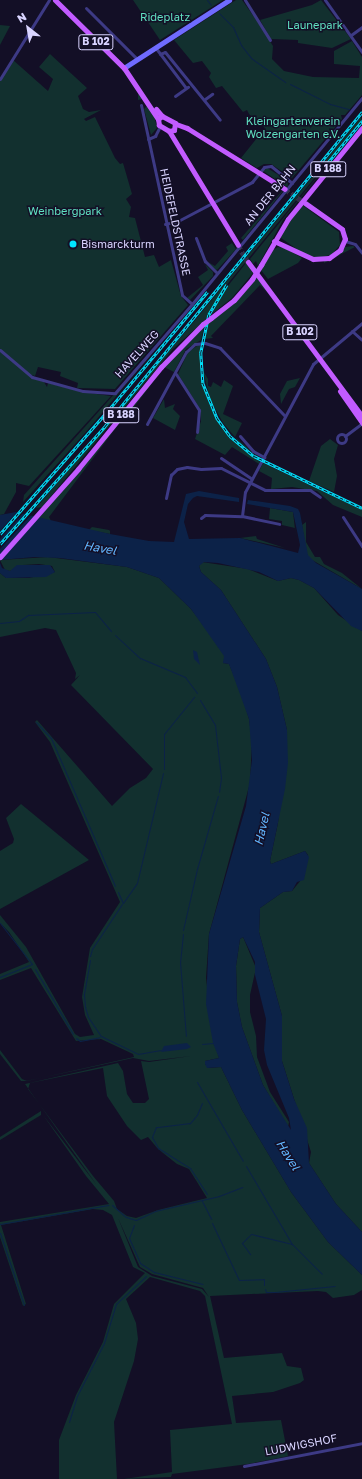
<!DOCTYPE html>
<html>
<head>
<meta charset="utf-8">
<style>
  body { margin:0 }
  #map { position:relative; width:362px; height:1479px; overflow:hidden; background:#130f26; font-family:"Golos Text",sans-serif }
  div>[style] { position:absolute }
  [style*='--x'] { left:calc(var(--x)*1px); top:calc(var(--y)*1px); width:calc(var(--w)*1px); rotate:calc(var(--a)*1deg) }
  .green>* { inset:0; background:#12302f }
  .water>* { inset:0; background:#0c2248 }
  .pier>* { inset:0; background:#130f26 }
  .stream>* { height:1px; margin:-0.5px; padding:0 0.5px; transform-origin:0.5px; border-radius:0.5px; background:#0c2248 }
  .primary-tunnel>* { height:5px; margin-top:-2.5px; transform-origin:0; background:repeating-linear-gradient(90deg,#312d47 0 5px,transparent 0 7.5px) }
  .street>* { height:3px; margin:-1.5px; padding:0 1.5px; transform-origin:1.5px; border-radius:1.5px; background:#3d3a85 }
  .street>.ring { margin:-1.5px; padding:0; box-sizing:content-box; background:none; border:3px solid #3d3a85; border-radius:50% }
  .secondary>* { height:4.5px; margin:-2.25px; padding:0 2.25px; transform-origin:2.25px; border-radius:2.25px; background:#6f6bff }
  .primary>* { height:5px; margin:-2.5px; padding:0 2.5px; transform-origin:2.5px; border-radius:2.5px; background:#c25bff }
  .rail>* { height:2.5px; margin-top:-1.25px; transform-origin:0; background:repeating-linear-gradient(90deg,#130f26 0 3px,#00e5ff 0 6px); box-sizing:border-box; border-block:1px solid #00e5ff }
  .primary-bridge>* { height:5px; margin:-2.5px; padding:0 2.5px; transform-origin:2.5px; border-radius:2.5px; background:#c25bff }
  .dots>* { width:11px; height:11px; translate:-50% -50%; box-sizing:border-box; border:2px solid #130f26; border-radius:50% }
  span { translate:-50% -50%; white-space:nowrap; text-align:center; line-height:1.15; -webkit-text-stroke:3px #130f26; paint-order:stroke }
  .shield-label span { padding:1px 3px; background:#130f26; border:1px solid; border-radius:3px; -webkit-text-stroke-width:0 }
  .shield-label { font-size:10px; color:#d9d4ff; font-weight:700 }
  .park-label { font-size:11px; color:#5fe0c0 }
  .street-label { font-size:11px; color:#d9d4ff }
  .poi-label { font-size:11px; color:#d9d4ff }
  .left { translate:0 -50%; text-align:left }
  .water-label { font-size:12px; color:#62b6ff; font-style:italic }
  .north { position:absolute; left:8px; top:8px; width:40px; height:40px; -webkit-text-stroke:3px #130f26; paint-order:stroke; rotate:329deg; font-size:11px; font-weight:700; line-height:16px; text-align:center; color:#d9d4ff }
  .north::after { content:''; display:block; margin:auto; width:14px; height:18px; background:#d9d4ff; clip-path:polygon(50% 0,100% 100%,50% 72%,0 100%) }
</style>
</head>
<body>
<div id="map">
  <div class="green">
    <div style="clip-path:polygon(133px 0,223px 0,160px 40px)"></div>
    <div style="clip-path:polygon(236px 0,242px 0,257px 21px,273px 46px,272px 59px,284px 71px,313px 77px,359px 78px,360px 66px,334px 64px,334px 51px,352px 41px,362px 57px,362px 95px,345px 115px,341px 115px,342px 119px,292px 178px,271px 164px,264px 164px,257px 168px,241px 158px,265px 128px,249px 114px,247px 110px,243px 112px,222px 86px,216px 88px,209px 77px,211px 73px,202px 61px,193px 63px,174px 40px)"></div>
    <div style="clip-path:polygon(321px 0,351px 39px,332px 48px,298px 43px,298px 40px,271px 39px,260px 20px,312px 5px)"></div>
    <div style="clip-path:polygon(0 25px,10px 26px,0 45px)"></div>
    <div style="clip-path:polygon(50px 54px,87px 88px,78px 96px,83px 109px,89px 112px,101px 110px,84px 119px,86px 121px,95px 117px,115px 158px,120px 164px,123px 163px,132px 194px,126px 199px,131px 207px,129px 217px,135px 218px,145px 257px,154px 255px,159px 267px,171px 260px,181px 296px,188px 305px,115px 389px,77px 388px,78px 383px,60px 376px,61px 372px,38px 367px,35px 376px,32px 375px,31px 378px,44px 382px,47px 387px,48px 383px,82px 392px,111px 396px,29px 486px,16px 483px,16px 492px,4px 514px,0 515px,0 80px,13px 60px,48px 91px,53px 79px,39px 67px)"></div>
    <div style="clip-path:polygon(138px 93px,153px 113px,154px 115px,157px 128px,151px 135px,144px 109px,147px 106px,142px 99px,138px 100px)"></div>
    <div style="clip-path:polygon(361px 117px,362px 120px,225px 287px,205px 320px,173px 349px,42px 507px,36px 508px,191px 325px)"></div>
    <div style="clip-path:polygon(362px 122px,283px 220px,258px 266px,256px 261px,253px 264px,250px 259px)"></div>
    <div style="clip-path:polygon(267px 168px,287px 180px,288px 185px,287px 187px,263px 171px)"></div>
    <div style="clip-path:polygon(282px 191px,283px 191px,243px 240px,241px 238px)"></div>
    <div style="clip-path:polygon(301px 204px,339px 232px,340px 245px,331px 255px,317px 258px,301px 252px,281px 238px,281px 233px)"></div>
    <div style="clip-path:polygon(232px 243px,236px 249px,217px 270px,215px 269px,208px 262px,215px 266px,228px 251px,226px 247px)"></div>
    <div style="clip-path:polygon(353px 246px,355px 247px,324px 263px,324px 261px,341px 252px,345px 247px)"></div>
    <div style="clip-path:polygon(278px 247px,285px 248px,302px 258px,298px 263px,268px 279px,260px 269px,273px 250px)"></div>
    <div style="clip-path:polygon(246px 263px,253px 273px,232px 298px,212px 314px,220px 296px)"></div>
    <div style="clip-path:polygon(205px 264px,213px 272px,213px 276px,190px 300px,187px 298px,203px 285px,198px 277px,208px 270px)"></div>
    <div style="clip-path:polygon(256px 276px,269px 294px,260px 285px,211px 336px,213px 338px,204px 339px,207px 325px)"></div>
    <div style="clip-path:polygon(176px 325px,86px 432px,23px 502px,24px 495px)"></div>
    <div style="clip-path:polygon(204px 327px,201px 340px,186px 349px,174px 372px,164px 367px,128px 415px,124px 417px,49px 517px,51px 521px,39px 518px,170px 358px)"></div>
    <div style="clip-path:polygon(200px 344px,200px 374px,213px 412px,229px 436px,260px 461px,259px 464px,232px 447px,225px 455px,195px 439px,201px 421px,200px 409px,178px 374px,188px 352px)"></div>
    <div style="clip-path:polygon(203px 371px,208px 379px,208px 386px,211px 387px,213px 382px,221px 387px,224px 380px,233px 386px,223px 414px,242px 423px,235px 437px,261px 459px,240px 443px,223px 423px,210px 399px)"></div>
    <div style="clip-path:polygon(300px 378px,295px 387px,289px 389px,281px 404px,280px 394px,287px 381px)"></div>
    <div style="clip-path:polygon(164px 399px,165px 408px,175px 404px,173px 409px,180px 416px,175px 430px,153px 418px)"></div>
    <div style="clip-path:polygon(330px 439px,338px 445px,334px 459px,337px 476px,334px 492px,309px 481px,321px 446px)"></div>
    <div style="clip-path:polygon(263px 463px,362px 510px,362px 517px,333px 505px,317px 491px,292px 487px,271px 489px,272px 478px,259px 471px)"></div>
    <div style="clip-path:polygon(270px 508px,293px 512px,296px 538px,295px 528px,282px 525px,282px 521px,269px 519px)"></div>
    <div style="clip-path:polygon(306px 522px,306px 542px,315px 557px,320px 557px,324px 564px,342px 573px,362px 589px,307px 557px,302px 525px)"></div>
    <div style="clip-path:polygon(92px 527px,109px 530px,110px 531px,110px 534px,89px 530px)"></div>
    <div style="clip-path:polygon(256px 536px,257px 539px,285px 548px,240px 538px)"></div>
    <div style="clip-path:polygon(evenodd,48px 557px,127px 567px,159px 578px,191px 609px,213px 638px,226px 658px,223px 663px,229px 664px,242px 695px,249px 719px,252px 741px,250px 783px,209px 934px,206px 978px,214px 1040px,219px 1058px,205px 1061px,205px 1064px,209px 1068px,221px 1067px,242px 1110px,291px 1192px,328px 1242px,362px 1275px,362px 1290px,354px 1295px,333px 1298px,326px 1292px,318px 1291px,210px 1296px,224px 1358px,282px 1353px,287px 1366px,301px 1368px,304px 1380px,300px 1383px,273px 1392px,232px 1396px,236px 1423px,281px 1420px,288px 1456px,362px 1442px,248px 1464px,172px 1474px,171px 1477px,124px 1479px,172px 1472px,170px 1430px,232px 1424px,205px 1296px,200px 1291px,150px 1277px,126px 1299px,136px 1323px,138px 1339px,134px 1361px,114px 1422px,117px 1479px,59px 1479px,59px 1440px,76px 1395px,103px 1342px,114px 1304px,145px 1273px,133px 1267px,112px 1215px,103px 1210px,93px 1209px,1px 1225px,26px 1304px,23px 1306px,0 1237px,0 1222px,109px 1204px,86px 1176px,43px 1115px,96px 1184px,25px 1084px,118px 1063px,123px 1071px,127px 1094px,133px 1103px,145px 1103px,149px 1099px,141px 1061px,149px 1062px,191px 1056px,149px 1061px,133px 1058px,78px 1070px,26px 1081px,21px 1081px,0 1054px,0 1050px,22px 1079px,27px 1081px,134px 1057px,133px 1054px,101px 1039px,76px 1041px,31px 968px,0 980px,0 974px,29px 962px,9px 932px,0 923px,0 915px,26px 947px,75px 1034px,80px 1037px,94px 1035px,85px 1015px,82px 997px,90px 948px,120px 902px,50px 742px,35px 722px,37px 720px,112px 806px,130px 788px,146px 778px,153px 769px,71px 685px,80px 675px,75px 679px,76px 673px,56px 630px,45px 628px,0 637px,0 573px,6px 578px,29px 578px,55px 572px,52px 566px,39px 564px,23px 565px,10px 571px,5px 570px,0 560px,48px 557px,103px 1068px,107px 1096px,127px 1126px,141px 1140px,148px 1137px,158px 1149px,177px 1164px,189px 1169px,207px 1198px,158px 1210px,136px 1218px,127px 1216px,117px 1209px,114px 1201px,93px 1176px,28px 1089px,30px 1083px,103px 1068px,48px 557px,118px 1218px,140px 1267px,152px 1274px,203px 1288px,209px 1297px,202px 1289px,152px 1276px,138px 1267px,118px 1218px)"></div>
    <div style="clip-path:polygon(202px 562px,248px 569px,278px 581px,291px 578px,299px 580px,314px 588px,338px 615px,362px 631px,362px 1232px,336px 1204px,309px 1163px,311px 1152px,282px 1061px,282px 1016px,259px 932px,260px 908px,283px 892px,292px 891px,301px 880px,308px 855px,305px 851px,271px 864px,270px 861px,278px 823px,287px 730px,277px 687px,266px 659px,221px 590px,201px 572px,199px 566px)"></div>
    <div style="clip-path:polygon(21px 804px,89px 860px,0 909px,0 851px,13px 843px,14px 839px,6px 818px)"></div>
    <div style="clip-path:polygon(243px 937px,256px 968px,250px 995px,250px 1012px,256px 1036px,257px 1057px,270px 1092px,289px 1122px,288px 1127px,263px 1085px,242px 1027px,237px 1002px,236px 966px,240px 939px)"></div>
    <div style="clip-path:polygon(41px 1111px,41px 1115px,0 1140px,0 1137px)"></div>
  </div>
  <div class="water">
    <div style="clip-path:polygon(evenodd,199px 491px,239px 498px,239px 502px,197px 496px,193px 498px,188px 504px,184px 522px,189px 539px,240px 538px,298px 553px,300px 545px,293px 512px,247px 504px,248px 500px,290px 506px,298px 509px,300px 513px,308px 555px,316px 563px,362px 589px,362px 631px,351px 626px,314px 588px,299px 580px,291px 578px,278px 581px,259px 572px,218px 563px,204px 562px,199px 566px,201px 572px,221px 590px,266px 659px,277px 687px,287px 730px,288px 763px,285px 789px,270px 861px,271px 864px,305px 851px,309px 857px,304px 880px,297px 882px,292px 891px,283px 892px,260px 908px,259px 932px,282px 1016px,282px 1061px,294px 1099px,307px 1128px,309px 1163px,336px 1204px,362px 1232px,362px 1275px,328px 1242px,291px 1192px,242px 1110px,221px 1067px,207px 1068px,205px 1064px,205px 1061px,219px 1058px,213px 1043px,206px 1004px,209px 934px,246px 806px,252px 760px,249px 719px,229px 664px,223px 663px,224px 656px,191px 609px,159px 578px,127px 567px,60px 558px,35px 557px,0 560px,0 515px,16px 512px,110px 534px,149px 541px,174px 542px,186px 494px,199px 491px,243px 937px,255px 962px,255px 975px,266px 1019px,264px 1050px,267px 1065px,289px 1118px,291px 1130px,263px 1085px,242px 1027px,237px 1002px,236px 966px,240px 939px,243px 937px)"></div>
    <div style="clip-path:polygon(0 563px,2px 568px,10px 571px,17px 565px,50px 565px,55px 572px,46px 577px,6px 578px,0 573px)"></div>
    <div style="clip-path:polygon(193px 650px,197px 652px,200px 665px,194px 659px)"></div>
    <div style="clip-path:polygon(187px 1043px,191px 1047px,187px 1049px,161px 1052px,164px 1046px)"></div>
  </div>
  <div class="pier">
    <div style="clip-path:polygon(19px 510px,24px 512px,0 539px,0 531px)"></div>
    <div style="clip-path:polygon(27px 512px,32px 514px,0 549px,0 542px)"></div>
  </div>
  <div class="stream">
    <div style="--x:207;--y:0;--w:6;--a:51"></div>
    <div style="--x:219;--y:13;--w:20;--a:45"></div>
    <div style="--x:233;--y:27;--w:20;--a:66"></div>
    <div style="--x:241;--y:45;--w:16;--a:52"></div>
    <div style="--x:251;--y:58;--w:42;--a:35.2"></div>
    <div style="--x:290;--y:84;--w:45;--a:26.6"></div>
    <div style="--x:330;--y:104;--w:20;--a:15"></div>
    <div style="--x:0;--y:623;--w:19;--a:-6"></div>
    <div style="--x:19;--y:621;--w:11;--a:-34"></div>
    <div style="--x:28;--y:615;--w:67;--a:-2.6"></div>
    <div style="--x:95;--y:612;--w:25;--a:50"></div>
    <div style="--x:115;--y:635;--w:34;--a:43"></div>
    <div style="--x:140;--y:658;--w:49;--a:22.9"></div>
    <div style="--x:185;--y:677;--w:20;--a:53"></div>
    <div style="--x:200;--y:700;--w:29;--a:59"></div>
    <div style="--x:215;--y:725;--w:53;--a:83.5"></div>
    <div style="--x:221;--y:778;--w:14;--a:98"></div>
    <div style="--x:36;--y:722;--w:22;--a:47"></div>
    <div style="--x:51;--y:738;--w:161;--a:66.6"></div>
    <div style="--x:164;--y:769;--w:35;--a:-90"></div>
    <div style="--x:164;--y:734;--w:48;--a:-51"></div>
    <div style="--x:118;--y:892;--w:12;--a:66"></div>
    <div style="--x:123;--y:903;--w:24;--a:-55"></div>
    <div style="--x:137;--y:883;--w:113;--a:-76.7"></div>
    <div style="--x:0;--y:923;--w:52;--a:52"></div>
    <div style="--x:32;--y:964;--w:35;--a:158"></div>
    <div style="--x:183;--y:930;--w:63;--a:-77.1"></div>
    <div style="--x:197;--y:869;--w:76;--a:-74"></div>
    <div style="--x:183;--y:934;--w:28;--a:96"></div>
    <div style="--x:180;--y:962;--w:74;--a:85.4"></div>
    <div style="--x:90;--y:956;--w:7;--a:-74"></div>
    <div style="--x:92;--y:949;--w:54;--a:-56.3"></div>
    <div style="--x:90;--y:960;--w:36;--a:100"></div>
    <div style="--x:84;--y:995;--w:12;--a:85"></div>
    <div style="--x:85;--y:1007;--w:10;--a:73"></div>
    <div style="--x:88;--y:1017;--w:23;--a:56"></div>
    <div style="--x:101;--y:1036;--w:41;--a:25.9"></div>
    <div style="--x:138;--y:1054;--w:23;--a:-10"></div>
    <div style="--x:35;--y:969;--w:75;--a:59.7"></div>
    <div style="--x:76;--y:1038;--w:5;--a:37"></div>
    <div style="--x:80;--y:1041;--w:20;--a:-11"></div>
    <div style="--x:202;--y:1044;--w:11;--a:-5"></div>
    <div style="--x:197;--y:1082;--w:91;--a:59.8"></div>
    <div style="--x:202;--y:1103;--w:13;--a:113"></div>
    <div style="--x:197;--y:1115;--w:11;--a:131"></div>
    <div style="--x:190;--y:1123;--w:34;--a:173"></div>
    <div style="--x:156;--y:1127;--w:11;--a:112"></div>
    <div style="--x:152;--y:1137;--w:13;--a:61"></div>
    <div style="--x:158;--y:1148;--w:38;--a:32"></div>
    <div style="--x:190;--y:1168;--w:31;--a:57"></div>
    <div style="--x:246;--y:1166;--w:91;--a:59.5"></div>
    <div style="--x:292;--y:1244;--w:42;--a:-166.3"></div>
    <div style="--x:251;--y:1234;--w:13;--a:135"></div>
    <div style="--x:242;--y:1243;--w:14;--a:54"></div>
    <div style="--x:202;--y:1201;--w:20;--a:63"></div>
    <div style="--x:112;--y:1205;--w:18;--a:41"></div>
    <div style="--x:126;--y:1217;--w:10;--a:17"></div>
    <div style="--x:136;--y:1220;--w:21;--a:-25"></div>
    <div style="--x:155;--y:1211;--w:66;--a:-13.2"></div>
    <div style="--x:219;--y:1196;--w:25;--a:-21"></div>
    <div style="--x:212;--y:1223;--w:63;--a:64.7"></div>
    <div style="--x:239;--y:1280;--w:25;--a:-2"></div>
    <div style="--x:264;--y:1279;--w:6;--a:90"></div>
    <div style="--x:0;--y:1224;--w:110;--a:-10"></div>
    <div style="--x:134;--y:1225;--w:14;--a:111"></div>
    <div style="--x:129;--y:1238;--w:27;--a:66"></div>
    <div style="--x:140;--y:1263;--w:17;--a:33"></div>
    <div style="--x:154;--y:1272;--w:50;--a:13.8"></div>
    <div style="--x:0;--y:1233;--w:76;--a:71.6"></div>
    <div style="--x:292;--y:1244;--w:42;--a:45"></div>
    <div style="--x:265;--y:1289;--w:3;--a:72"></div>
    <div style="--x:266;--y:1292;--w:9;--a:0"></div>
    <div style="--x:275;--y:1292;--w:60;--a:-5.7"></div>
    <div style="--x:69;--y:1422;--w:27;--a:-73"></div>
    <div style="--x:77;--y:1396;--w:59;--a:-63"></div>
    <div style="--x:104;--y:1343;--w:41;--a:-72.9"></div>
    <div style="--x:116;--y:1304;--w:41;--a:-43"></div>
  </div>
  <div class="primary-tunnel">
    <div style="--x:285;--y:189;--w:24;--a:35"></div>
    <div style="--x:238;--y:245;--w:20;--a:60"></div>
  </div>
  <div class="street">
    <div style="--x:245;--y:0;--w:47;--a:58"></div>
    <div style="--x:325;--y:0;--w:64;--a:54.6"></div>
    <div style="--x:86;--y:8;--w:72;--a:45"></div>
    <div style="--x:351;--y:35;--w:14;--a:-36"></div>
    <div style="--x:155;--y:47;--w:51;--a:52.9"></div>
    <div style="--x:160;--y:54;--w:5;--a:-22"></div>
    <div style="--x:165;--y:52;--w:87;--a:51"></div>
    <div style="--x:0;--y:79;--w:93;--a:-58.2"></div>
    <div style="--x:175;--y:96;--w:16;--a:-35"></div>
    <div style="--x:205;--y:99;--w:9;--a:-36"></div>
    <div style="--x:141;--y:105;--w:194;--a:77.8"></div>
    <div style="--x:182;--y:295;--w:13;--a:42"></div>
    <div style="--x:148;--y:139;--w:8;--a:-23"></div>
    <div style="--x:155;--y:136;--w:11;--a:-63"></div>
    <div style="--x:165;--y:224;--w:13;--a:-13"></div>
    <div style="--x:178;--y:221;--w:84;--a:-27.8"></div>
    <div style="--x:252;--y:182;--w:19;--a:-51"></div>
    <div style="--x:264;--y:167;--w:7;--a:-8"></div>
    <div style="--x:271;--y:166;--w:27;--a:39"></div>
    <div style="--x:196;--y:238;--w:25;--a:69"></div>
    <div style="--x:205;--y:261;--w:17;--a:45"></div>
    <div style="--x:345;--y:241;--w:10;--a:17"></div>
    <div style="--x:355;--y:244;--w:11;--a:52"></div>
    <div style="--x:352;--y:331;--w:13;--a:42"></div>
    <div style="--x:0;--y:350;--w:42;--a:40.2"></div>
    <div style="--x:32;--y:377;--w:53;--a:15.4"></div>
    <div style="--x:83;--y:391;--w:32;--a:4"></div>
    <div style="--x:115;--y:393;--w:118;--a:-49.1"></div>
    <div style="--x:192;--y:304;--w:267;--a:-50.5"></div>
    <div style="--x:176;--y:374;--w:43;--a:57.4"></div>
    <div style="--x:199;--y:410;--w:22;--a:95"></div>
    <div style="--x:147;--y:424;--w:82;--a:-61.6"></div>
    <div style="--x:186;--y:352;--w:12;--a:-42"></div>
    <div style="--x:195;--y:344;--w:10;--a:-6"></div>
    <div style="--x:205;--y:343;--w:16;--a:18"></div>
    <div style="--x:220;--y:348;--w:94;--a:46.3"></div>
    <div class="ring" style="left:337.5px;top:434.5px;width:6px;height:6px"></div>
    <div style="--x:240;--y:436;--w:20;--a:49"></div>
    <div style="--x:253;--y:451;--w:13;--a:29"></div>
    <div style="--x:345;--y:436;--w:21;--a:-37"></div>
    <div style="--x:221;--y:458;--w:37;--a:34"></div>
    <div style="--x:166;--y:498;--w:24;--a:-78"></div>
    <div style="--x:171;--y:475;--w:8;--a:-45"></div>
    <div style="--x:177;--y:469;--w:10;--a:-11"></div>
    <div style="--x:187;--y:467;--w:14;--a:8"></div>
    <div style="--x:201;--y:469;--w:20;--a:-3"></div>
    <div style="--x:221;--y:468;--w:49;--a:26.6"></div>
    <div style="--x:265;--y:490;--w:45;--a:0"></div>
    <div style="--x:310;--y:490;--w:12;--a:35"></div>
    <div style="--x:242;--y:516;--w:24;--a:-83"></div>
    <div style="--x:245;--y:492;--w:145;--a:-62"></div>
    <div style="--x:313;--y:364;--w:64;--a:-39.9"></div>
    <div style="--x:343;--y:517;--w:35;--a:57"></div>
    <div style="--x:201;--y:518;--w:5;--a:-37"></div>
    <div style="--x:205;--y:515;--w:37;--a:2"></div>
    <div style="--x:242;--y:516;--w:38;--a:12"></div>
    <div style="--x:244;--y:1466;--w:120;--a:-11"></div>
  </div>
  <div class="secondary">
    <div style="--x:124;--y:68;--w:125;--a:-32.9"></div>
  </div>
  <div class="primary">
    <div style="--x:55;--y:0;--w:97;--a:44.6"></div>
    <div style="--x:124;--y:68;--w:61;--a:56.3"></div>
    <div style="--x:156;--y:109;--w:9;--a:49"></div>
    <div style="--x:162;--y:116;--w:15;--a:28"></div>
    <div style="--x:175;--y:123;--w:7;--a:98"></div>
    <div style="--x:174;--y:130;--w:5;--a:169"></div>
    <div style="--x:169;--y:131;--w:12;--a:-149"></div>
    <div style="--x:159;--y:125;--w:6;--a:-99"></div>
    <div style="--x:158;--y:119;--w:5;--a:-37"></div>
    <div style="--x:176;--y:124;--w:12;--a:20"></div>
    <div style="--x:187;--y:128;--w:115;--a:31.9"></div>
    <div style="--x:169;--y:131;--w:133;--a:58.8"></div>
    <div style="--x:274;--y:241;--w:43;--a:24.8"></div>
    <div style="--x:313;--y:259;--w:16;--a:-4"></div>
    <div style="--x:329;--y:258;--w:14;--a:-36"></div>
    <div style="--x:340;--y:250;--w:12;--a:-66"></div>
    <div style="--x:345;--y:239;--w:10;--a:-107"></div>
    <div style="--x:342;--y:229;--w:45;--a:-144.9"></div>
    <div style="--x:248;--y:262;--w:192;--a:53.5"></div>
    <div style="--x:261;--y:265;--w:53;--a:-59.6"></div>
    <div style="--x:288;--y:219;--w:117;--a:-50.9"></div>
    <div style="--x:211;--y:318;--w:29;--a:-38"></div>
    <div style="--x:234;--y:300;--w:28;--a:-49"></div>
    <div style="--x:340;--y:391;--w:39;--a:55"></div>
    <div style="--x:0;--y:557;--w:118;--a:-48.4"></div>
    <div style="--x:78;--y:469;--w:132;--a:-50.9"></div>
    <div style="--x:161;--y:367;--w:60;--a:-45.7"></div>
  </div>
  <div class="rail">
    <div style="--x:321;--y:171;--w:65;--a:-50.6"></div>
    <div style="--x:227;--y:285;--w:35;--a:121"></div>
    <div style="--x:209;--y:315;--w:39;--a:102"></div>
    <div style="--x:201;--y:353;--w:30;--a:86"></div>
    <div style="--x:203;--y:383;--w:38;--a:68"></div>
    <div style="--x:217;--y:418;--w:22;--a:54"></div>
    <div style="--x:230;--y:436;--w:31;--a:40"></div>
    <div style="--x:254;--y:456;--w:120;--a:25.7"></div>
    <div style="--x:0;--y:534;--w:161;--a:-48.8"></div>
    <div style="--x:106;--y:413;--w:158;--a:-50.1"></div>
    <div style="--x:0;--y:544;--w:158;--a:-48.3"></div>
    <div style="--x:105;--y:426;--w:406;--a:-50.7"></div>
  </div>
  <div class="primary-bridge">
    <div style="--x:252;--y:279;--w:17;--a:-57"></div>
    <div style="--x:203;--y:324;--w:10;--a:-37"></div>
  </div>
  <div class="dots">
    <div style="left:73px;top:244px;background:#00e5ff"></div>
  </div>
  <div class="shield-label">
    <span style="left:96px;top:42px">B 102</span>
    <span style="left:328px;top:169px">B 188</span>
    <span style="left:300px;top:332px">B 102</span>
    <span style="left:121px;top:415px">B 188</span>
  </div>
  <div class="park-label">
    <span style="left:165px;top:17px">Rideplatz</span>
    <span style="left:315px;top:25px">Launepark</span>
    <span style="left:293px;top:128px">Kleingartenverein<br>Wolzengarten e.V.</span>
    <span style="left:65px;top:211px">Weinbergpark</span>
  </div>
  <div class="street-label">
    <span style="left:270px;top:195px;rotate:-51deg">AN DER BAHN</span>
    <span style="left:175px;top:222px;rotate:78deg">HEIDEFELDSTRASSE</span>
    <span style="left:137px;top:354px;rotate:-48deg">HAVELWEG</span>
    <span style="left:301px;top:1445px;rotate:-11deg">LUDWIGSHOF</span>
  </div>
  <div class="poi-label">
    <span class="left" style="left:81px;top:244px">Bismarckturm</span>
  </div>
  <div class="water-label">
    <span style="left:100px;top:548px;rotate:10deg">Havel</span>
    <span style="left:262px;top:829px;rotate:-77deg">Havel</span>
    <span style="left:288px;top:1155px;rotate:58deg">Havel</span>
  </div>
  <div class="north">N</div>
</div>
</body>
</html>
